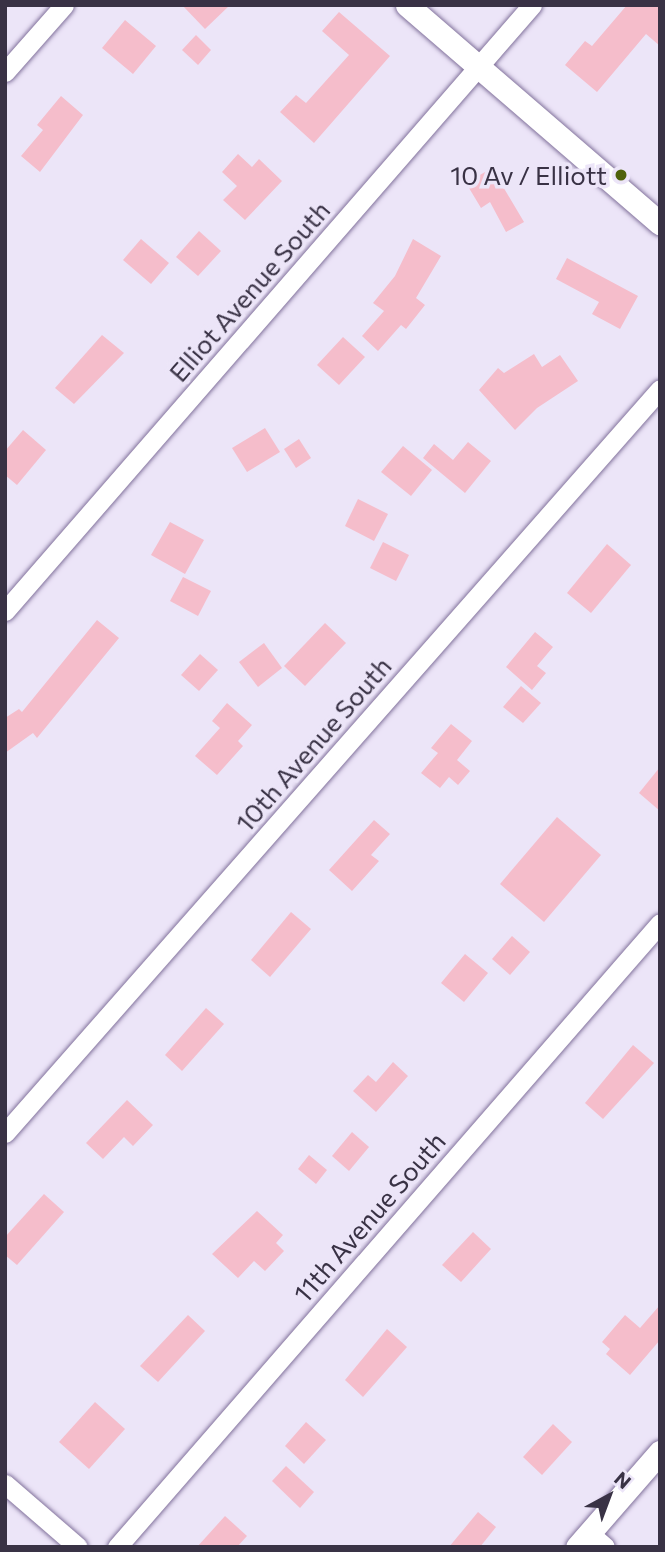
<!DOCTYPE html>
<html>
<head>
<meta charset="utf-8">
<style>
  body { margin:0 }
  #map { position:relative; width:665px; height:1552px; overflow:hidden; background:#ece5f8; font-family:Commissioner,sans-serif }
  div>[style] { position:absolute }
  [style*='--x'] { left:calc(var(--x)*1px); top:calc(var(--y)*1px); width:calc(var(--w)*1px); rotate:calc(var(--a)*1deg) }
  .building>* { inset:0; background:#f5bdcb }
  .roads { filter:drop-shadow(0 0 2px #82729c) drop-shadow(0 0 2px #82729c) }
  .minor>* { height:19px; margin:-9.5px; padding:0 9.5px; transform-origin:9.5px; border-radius:9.5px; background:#fff }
  .tertiary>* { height:23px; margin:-11.5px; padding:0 11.5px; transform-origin:11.5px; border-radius:11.5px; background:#fff }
  .dots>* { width:19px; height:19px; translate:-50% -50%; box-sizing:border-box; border:4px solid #ece5f8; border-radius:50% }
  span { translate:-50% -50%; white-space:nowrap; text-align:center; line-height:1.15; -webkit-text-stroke:7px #ece5f8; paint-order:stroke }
  .poi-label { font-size:26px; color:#393245 }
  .right { translate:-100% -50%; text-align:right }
  .street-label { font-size:26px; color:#393245 }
  .frame { position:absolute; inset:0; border:7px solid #393245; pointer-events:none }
  .north { position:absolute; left:574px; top:1461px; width:70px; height:70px; -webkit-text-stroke:5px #ece5f8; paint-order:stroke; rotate:41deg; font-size:19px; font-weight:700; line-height:28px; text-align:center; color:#393245 }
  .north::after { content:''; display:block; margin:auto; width:24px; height:32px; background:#393245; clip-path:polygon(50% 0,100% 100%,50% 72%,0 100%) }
</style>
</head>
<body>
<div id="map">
  <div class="building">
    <i style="clip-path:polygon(182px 5px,230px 5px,205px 29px)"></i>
    <i style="clip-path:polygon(627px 5px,660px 5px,660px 46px,646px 34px,597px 92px,565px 65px,585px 41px,592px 46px)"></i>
    <i style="clip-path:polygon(339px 12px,390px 56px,314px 143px,280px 112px,296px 95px,306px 103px,349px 55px,322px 31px)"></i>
    <i style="clip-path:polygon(125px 20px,156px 46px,133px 74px,102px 48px)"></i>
    <i style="clip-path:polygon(196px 35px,211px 50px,198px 65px,182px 50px)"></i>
    <i style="clip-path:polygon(61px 96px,83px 115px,40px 172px,21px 156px,43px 130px,37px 125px)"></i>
    <i style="clip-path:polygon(238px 154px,252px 167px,259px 159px,282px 181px,245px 220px,223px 200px,237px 186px,222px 172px)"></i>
    <i style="clip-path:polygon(492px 168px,524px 222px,506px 232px,490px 202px,481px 208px,466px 183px)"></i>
    <i style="clip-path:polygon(199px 231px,221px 251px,198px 276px,176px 257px)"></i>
    <i style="clip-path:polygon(141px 239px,169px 263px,151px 284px,123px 260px)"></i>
    <i style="clip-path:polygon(413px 239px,441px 256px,416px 298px,425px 305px,406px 329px,401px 325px,378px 351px,362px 336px,384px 311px,373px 303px,395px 276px)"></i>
    <i style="clip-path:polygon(567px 258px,638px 296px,620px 329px,592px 314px,599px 302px,556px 279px)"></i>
    <i style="clip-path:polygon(102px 335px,124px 353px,74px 404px,55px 388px)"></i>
    <i style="clip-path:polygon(343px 337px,365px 357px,339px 385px,317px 365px)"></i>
    <i style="clip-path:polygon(534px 354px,542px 367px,560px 355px,578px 381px,537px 408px,515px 430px,479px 390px,498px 368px,504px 373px)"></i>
    <i style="clip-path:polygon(265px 428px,280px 452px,247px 472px,232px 448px)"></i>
    <i style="clip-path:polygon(23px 430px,46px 450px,17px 485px,5px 475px,5px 451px)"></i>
    <i style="clip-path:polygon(299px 439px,311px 458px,296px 468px,284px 449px)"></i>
    <i style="clip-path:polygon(468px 442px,491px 461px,465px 493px,423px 458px,434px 444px,453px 460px)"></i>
    <i style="clip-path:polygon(403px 446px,432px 470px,411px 496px,381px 472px)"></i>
    <i style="clip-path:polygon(358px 499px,388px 514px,374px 541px,345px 526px)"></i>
    <i style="clip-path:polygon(170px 522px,204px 540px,185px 574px,151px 555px)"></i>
    <i style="clip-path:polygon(383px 542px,409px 555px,396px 581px,370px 568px)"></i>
    <i style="clip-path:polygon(607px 544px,631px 565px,591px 613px,567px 593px)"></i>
    <i style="clip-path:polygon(183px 577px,211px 591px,198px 616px,170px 601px)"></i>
    <i style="clip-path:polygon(97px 620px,119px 638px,37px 738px,33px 733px,5px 753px,5px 718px,19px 709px,22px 712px)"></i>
    <i style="clip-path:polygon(325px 623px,346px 643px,305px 686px,284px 666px)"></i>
    <i style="clip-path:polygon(535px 632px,553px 647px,537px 666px,546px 673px,532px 690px,506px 667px)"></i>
    <i style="clip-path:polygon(264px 643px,282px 668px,258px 687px,239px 662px)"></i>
    <i style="clip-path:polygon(200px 654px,218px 670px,199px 691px,181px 675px)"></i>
    <i style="clip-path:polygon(521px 686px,541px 703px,523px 723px,503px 707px)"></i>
    <i style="clip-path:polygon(227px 703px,252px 725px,238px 741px,243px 746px,217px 775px,195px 756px,220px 728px,212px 721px)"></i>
    <i style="clip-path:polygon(451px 724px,472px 741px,457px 760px,470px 771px,458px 785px,449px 777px,440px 788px,421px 773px,438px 753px,431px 748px)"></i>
    <i style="clip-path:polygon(660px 767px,660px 811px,639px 793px)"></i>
    <i style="clip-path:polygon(557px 817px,601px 855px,544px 922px,500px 884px)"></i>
    <i style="clip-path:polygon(374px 820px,390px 834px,371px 855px,379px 861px,352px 891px,329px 870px)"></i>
    <i style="clip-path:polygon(291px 912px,311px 929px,270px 977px,251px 960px)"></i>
    <i style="clip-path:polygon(512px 936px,530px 952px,510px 975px,492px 959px)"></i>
    <i style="clip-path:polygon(465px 954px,488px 973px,464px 1002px,441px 983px)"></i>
    <i style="clip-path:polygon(206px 1008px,224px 1024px,182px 1071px,165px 1055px)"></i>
    <i style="clip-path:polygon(633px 1045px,654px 1063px,603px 1119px,585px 1103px)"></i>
    <i style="clip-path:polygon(393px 1062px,408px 1076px,376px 1112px,353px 1091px,368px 1075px,376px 1082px)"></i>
    <i style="clip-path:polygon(127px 1100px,153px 1125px,133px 1146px,124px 1137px,103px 1159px,86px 1143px)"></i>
    <i style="clip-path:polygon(352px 1132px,369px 1147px,349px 1171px,332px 1156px)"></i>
    <i style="clip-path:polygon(309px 1155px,327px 1170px,316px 1184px,298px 1169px)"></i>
    <i style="clip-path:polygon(44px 1194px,64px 1212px,17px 1265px,5px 1255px,5px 1237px)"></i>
    <i style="clip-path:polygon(257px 1211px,283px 1235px,276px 1243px,284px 1251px,265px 1271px,254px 1261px,238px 1278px,212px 1254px)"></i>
    <i style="clip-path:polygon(473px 1232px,491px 1249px,461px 1282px,442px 1265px)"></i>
    <i style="clip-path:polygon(660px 1305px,660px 1340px,630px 1375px,606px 1354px,610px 1349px,602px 1342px,625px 1315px,640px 1328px)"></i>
    <i style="clip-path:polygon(188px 1315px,205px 1331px,158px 1382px,140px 1366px)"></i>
    <i style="clip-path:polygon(387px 1329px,407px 1347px,363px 1397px,345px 1380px)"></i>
    <i style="clip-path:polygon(95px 1402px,125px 1429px,89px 1469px,59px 1442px)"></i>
    <i style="clip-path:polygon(306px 1422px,326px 1440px,304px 1464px,285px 1446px)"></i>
    <i style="clip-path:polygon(553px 1424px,572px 1442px,542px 1475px,523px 1457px)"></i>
    <i style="clip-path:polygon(286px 1466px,314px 1492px,300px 1508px,272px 1481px)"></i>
    <i style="clip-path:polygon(478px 1512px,496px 1527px,480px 1547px,449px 1547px)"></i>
    <i style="clip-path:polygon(225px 1516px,247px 1536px,237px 1547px,197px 1547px)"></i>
  </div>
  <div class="roads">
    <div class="minor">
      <i style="--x:5;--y:72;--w:89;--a:-48.6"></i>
      <i style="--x:5;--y:611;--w:803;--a:-48.99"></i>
      <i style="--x:5;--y:1133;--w:991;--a:-48.64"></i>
      <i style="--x:5;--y:1484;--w:96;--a:40.8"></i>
      <i style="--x:589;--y:1533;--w:21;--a:41"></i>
      <i style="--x:117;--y:1547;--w:827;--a:-48.97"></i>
    </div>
    <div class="tertiary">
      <i style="--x:407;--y:5;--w:334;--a:40.8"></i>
      <i style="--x:577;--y:1547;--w:126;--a:-48.9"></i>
    </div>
  </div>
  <div class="dots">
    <i style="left:621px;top:175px;background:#4f620b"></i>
  </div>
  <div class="poi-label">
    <span class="right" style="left:607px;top:175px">10 Av / Elliott</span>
  </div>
  <div class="street-label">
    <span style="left:249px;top:291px;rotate:-49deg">Elliot Avenue South</span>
    <span style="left:313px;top:744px;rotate:-49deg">10th Avenue South</span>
    <span style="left:369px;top:1217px;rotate:-49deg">11th Avenue South</span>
  </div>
  <div class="frame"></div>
  <div class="north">N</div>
</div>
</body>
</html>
